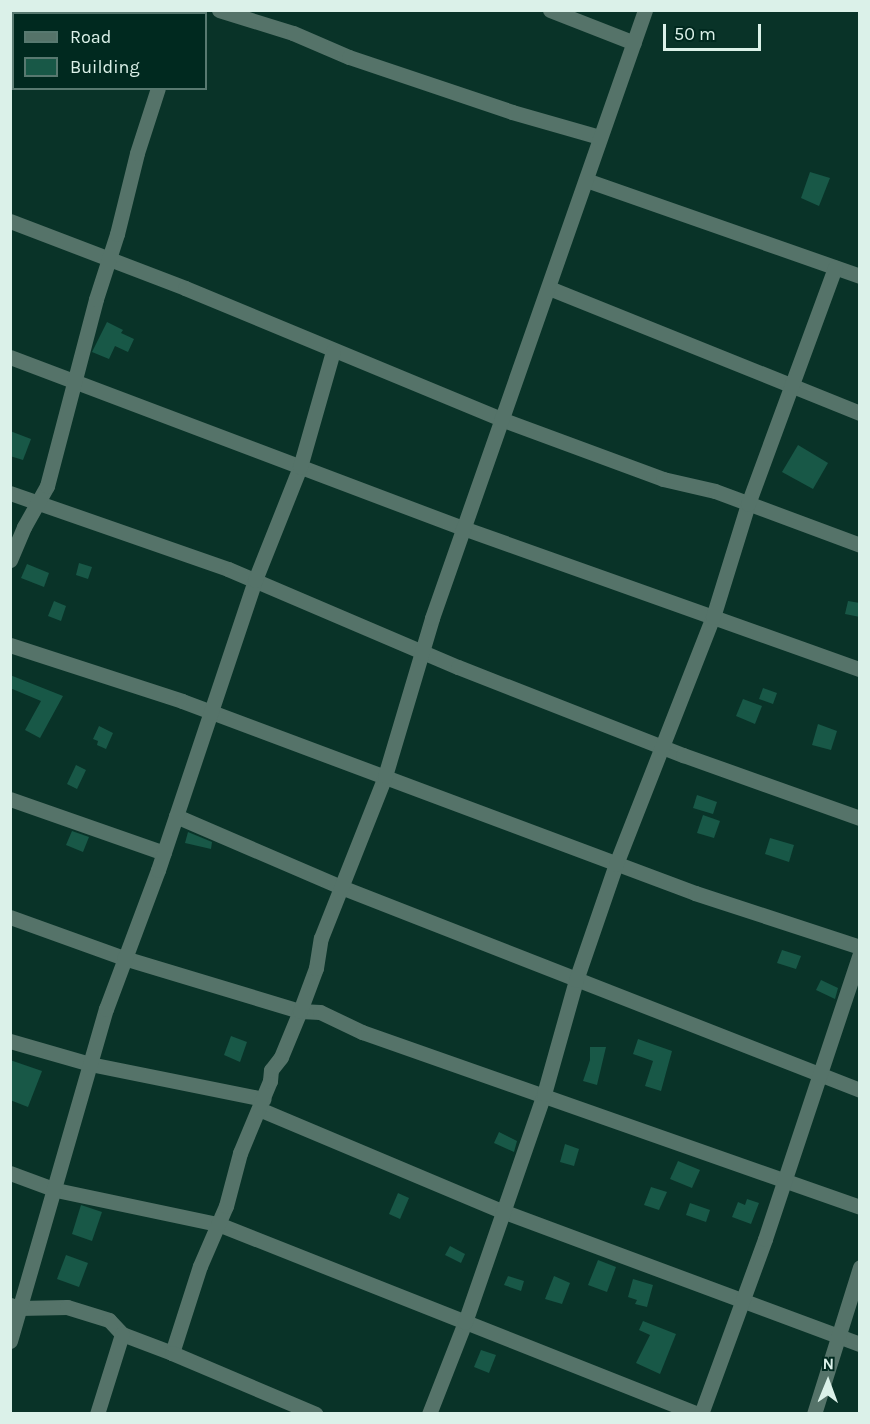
<!DOCTYPE html>
<html>
<head>
<meta charset="utf-8">
<style>
  body { margin:0 }
  #map { position:relative; width:870px; height:1424px; overflow:hidden; background:#093328; font-family:Karla,sans-serif }
  div>[style] { position:absolute }
  [style*='--x'] { left:calc(var(--x)*1px); top:calc(var(--y)*1px); width:calc(var(--w)*1px); rotate:calc(var(--a)*1deg) }
  .building>* { inset:0; background:#185847 }
  .minor>* { height:15px; margin:-7.5px; padding:0 7.5px; transform-origin:7.5px; border-radius:7.5px; background:#557369 }
  span { translate:-50% -50%; white-space:nowrap; text-align:center; line-height:1.15; -webkit-text-stroke:6px #00291f; paint-order:stroke }
  .frame { position:absolute; inset:0; border:12px solid #dbf1e9; pointer-events:none }
  .legend { position:absolute; left:12px; top:12px; width:195px; height:78px; box-sizing:border-box; background:#00291f; border:2px solid #587970; margin:0; padding:8px 10px; list-style:none; font-size:18px; color:#dbf1e9 }
  .legend li { display:flex; align-items:center; gap:12px; height:30px }
  .legend b { width:30px; border:2px solid #587970 }
  .north { position:absolute; left:798px; top:1352px; width:60px; height:60px; -webkit-text-stroke:4px #00291f; paint-order:stroke; rotate:1deg; font-size:16px; font-weight:700; line-height:24px; text-align:center; color:#dbf1e9 }
  .north::after { content:''; display:block; margin:auto; width:21px; height:27px; background:#dbf1e9; clip-path:polygon(50% 0,100% 100%,50% 72%,0 100%) }
  .scale { position:absolute; left:663px; top:24px; width:98px; height:27px; box-sizing:border-box; border:3px solid #dbf1e9; border-top:0; padding-left:8px; font-size:18px; line-height:21px; white-space:nowrap; color:#dbf1e9; -webkit-text-stroke:4px #00291f; paint-order:stroke }
</style>
</head>
<body>
<div id="map">
  <div class="building">
    <i style="clip-path:polygon(810px 172px,830px 178px,819px 206px,801px 198px)"></i>
    <i style="clip-path:polygon(107px 322px,123px 330px,121px 333px,134px 339px,128px 352px,115px 346px,109px 359px,92px 352px)"></i>
    <i style="clip-path:polygon(10px 431px,31px 439px,23px 460px,10px 456px)"></i>
    <i style="clip-path:polygon(798px 445px,828px 463px,813px 489px,782px 472px)"></i>
    <i style="clip-path:polygon(79px 563px,92px 567px,88px 579px,76px 575px)"></i>
    <i style="clip-path:polygon(27px 564px,49px 573px,44px 587px,21px 578px)"></i>
    <i style="clip-path:polygon(54px 601px,66px 606px,61px 621px,48px 616px)"></i>
    <i style="clip-path:polygon(848px 601px,860px 603px,860px 617px,845px 614px)"></i>
    <i style="clip-path:polygon(10px 675px,63px 696px,40px 738px,25px 730px,41px 701px,10px 688px)"></i>
    <i style="clip-path:polygon(763px 688px,777px 693px,773px 704px,759px 699px)"></i>
    <i style="clip-path:polygon(743px 699px,762px 706px,755px 724px,736px 716px)"></i>
    <i style="clip-path:polygon(818px 724px,837px 731px,831px 750px,812px 745px)"></i>
    <i style="clip-path:polygon(99px 726px,113px 733px,106px 749px,97px 745px,98px 741px,93px 739px)"></i>
    <i style="clip-path:polygon(76px 765px,86px 770px,77px 789px,67px 784px)"></i>
    <i style="clip-path:polygon(697px 795px,717px 802px,713px 814px,693px 808px)"></i>
    <i style="clip-path:polygon(703px 815px,720px 821px,714px 838px,697px 833px)"></i>
    <i style="clip-path:polygon(72px 831px,89px 837px,83px 852px,66px 845px)"></i>
    <i style="clip-path:polygon(188px 832px,212px 842px,211px 849px,185px 843px)"></i>
    <i style="clip-path:polygon(770px 838px,794px 845px,789px 862px,765px 854px)"></i>
    <i style="clip-path:polygon(782px 950px,801px 956px,796px 969px,777px 963px)"></i>
    <i style="clip-path:polygon(821px 980px,838px 988px,835px 999px,816px 990px)"></i>
    <i style="clip-path:polygon(231px 1036px,247px 1042px,240px 1062px,224px 1055px)"></i>
    <i style="clip-path:polygon(638px 1039px,672px 1051px,661px 1091px,645px 1086px,653px 1061px,633px 1054px)"></i>
    <i style="clip-path:polygon(590px 1047px,606px 1047px,597px 1085px,583px 1081px,590px 1060px)"></i>
    <i style="clip-path:polygon(10px 1060px,42px 1071px,28px 1107px,10px 1100px)"></i>
    <i style="clip-path:polygon(499px 1132px,517px 1141px,514px 1152px,494px 1143px)"></i>
    <i style="clip-path:polygon(565px 1144px,579px 1149px,574px 1166px,560px 1162px)"></i>
    <i style="clip-path:polygon(678px 1161px,700px 1170px,692px 1188px,670px 1179px)"></i>
    <i style="clip-path:polygon(651px 1187px,667px 1192px,659px 1210px,644px 1205px)"></i>
    <i style="clip-path:polygon(398px 1193px,409px 1198px,400px 1219px,389px 1214px)"></i>
    <i style="clip-path:polygon(747px 1199px,759px 1203px,751px 1224px,732px 1217px,738px 1202px,745px 1205px)"></i>
    <i style="clip-path:polygon(690px 1203px,710px 1210px,706px 1222px,686px 1215px)"></i>
    <i style="clip-path:polygon(81px 1205px,102px 1212px,92px 1241px,72px 1234px)"></i>
    <i style="clip-path:polygon(450px 1246px,465px 1254px,461px 1263px,445px 1255px)"></i>
    <i style="clip-path:polygon(66px 1255px,88px 1263px,79px 1287px,57px 1279px)"></i>
    <i style="clip-path:polygon(598px 1260px,616px 1267px,607px 1292px,588px 1285px)"></i>
    <i style="clip-path:polygon(508px 1276px,524px 1281px,521px 1291px,504px 1285px)"></i>
    <i style="clip-path:polygon(554px 1276px,570px 1283px,562px 1304px,545px 1299px)"></i>
    <i style="clip-path:polygon(633px 1279px,653px 1285px,647px 1307px,635px 1304px,637px 1300px,628px 1297px)"></i>
    <i style="clip-path:polygon(643px 1321px,676px 1334px,660px 1374px,636px 1363px,650px 1335px,639px 1330px)"></i>
    <i style="clip-path:polygon(481px 1350px,496px 1355px,489px 1373px,474px 1367px)"></i>
  </div>
  <div class="minor">
    <i style="--x:219;--y:10;--w:77;--a:17.3"></i>
    <i style="--x:293;--y:33;--w:61;--a:23.2"></i>
    <i style="--x:349;--y:57;--w:172;--a:18.6"></i>
    <i style="--x:512;--y:112;--w:91;--a:15.9"></i>
    <i style="--x:550;--y:10;--w:90;--a:21.4"></i>
    <i style="--x:179;--y:14;--w:4;--a:-63"></i>
    <i style="--x:586;--y:180;--w:290;--a:19.3"></i>
    <i style="--x:10;--y:221;--w:187;--a:20.9"></i>
    <i style="--x:185;--y:288;--w:342;--a:22.5"></i>
    <i style="--x:501;--y:419;--w:173;--a:20.3"></i>
    <i style="--x:663;--y:479;--w:53;--a:13"></i>
    <i style="--x:715;--y:491;--w:155;--a:20.4"></i>
    <i style="--x:549;--y:288;--w:335;--a:21.9"></i>
    <i style="--x:10;--y:357;--w:484;--a:20.7"></i>
    <i style="--x:463;--y:528;--w:421;--a:19.6"></i>
    <i style="--x:10;--y:493;--w:231;--a:19.2"></i>
    <i style="--x:228;--y:569;--w:250;--a:23.1"></i>
    <i style="--x:458;--y:667;--w:242;--a:21.4"></i>
    <i style="--x:683;--y:755;--w:188;--a:19.6"></i>
    <i style="--x:10;--y:560;--w:36;--a:-67"></i>
    <i style="--x:24;--y:527;--w:47;--a:-60.7"></i>
    <i style="--x:47;--y:486;--w:193;--a:-75.3"></i>
    <i style="--x:96;--y:299;--w:68;--a:-72.1"></i>
    <i style="--x:117;--y:234;--w:83;--a:-76.1"></i>
    <i style="--x:137;--y:153;--w:68;--a:-72.1"></i>
    <i style="--x:10;--y:645;--w:181;--a:18"></i>
    <i style="--x:182;--y:701;--w:548;--a:20.52"></i>
    <i style="--x:695;--y:893;--w:174;--a:18.1"></i>
    <i style="--x:10;--y:799;--w:163;--a:19.3"></i>
    <i style="--x:176;--y:816;--w:180;--a:23.3"></i>
    <i style="--x:341;--y:887;--w:557;--a:21.36"></i>
    <i style="--x:10;--y:917;--w:121;--a:19.8"></i>
    <i style="--x:124;--y:958;--w:184;--a:16.8"></i>
    <i style="--x:300;--y:1011;--w:20;--a:3"></i>
    <i style="--x:320;--y:1012;--w:47;--a:25.5"></i>
    <i style="--x:362;--y:1032;--w:528;--a:19.36"></i>
    <i style="--x:10;--y:1041;--w:83;--a:16"></i>
    <i style="--x:90;--y:1064;--w:177;--a:11.4"></i>
    <i style="--x:259;--y:1109;--w:264;--a:22.8"></i>
    <i style="--x:502;--y:1211;--w:382;--a:20.4"></i>
    <i style="--x:10;--y:1173;--w:49;--a:20.3"></i>
    <i style="--x:56;--y:1190;--w:166;--a:11.9"></i>
    <i style="--x:218;--y:1224;--w:516;--a:21.6"></i>
    <i style="--x:10;--y:1305;--w:9;--a:18"></i>
    <i style="--x:19;--y:1308;--w:48;--a:-1.2"></i>
    <i style="--x:67;--y:1307;--w:44;--a:17.2"></i>
    <i style="--x:109;--y:1320;--w:19;--a:47"></i>
    <i style="--x:122;--y:1334;--w:53;--a:20.8"></i>
    <i style="--x:172;--y:1353;--w:91;--a:-72.2"></i>
    <i style="--x:200;--y:1266;--w:65;--a:-66.6"></i>
    <i style="--x:226;--y:1206;--w:55;--a:-75.2"></i>
    <i style="--x:240;--y:1153;--w:78;--a:-67.4"></i>
    <i style="--x:270;--y:1081;--w:11;--a:-85"></i>
    <i style="--x:271;--y:1070;--w:16;--a:-52"></i>
    <i style="--x:281;--y:1057;--w:50;--a:-67.6"></i>
    <i style="--x:300;--y:1011;--w:46;--a:-69.6"></i>
    <i style="--x:316;--y:968;--w:30;--a:-81"></i>
    <i style="--x:321;--y:938;--w:174;--a:-68.4"></i>
    <i style="--x:385;--y:776;--w:165;--a:-73.4"></i>
    <i style="--x:432;--y:618;--w:644;--a:-70.69"></i>
    <i style="--x:10;--y:1341;--w:346;--a:-73.9"></i>
    <i style="--x:106;--y:1009;--w:148;--a:-69.5"></i>
    <i style="--x:158;--y:870;--w:306;--a:-71.5"></i>
    <i style="--x:255;--y:580;--w:122;--a:-68.3"></i>
    <i style="--x:300;--y:467;--w:121;--a:-74.1"></i>
    <i style="--x:172;--y:1353;--w:156;--a:23"></i>
    <i style="--x:97;--y:1414;--w:84;--a:-72.6"></i>
    <i style="--x:429;--y:1414;--w:99;--a:-68.6"></i>
    <i style="--x:465;--y:1322;--w:241;--a:-70.9"></i>
    <i style="--x:544;--y:1094;--w:118;--a:-74.3"></i>
    <i style="--x:576;--y:980;--w:123;--a:-71"></i>
    <i style="--x:616;--y:864;--w:265;--a:-68.6"></i>
    <i style="--x:713;--y:617;--w:118;--a:-72.8"></i>
    <i style="--x:748;--y:504;--w:252;--a:-69.8"></i>
    <i style="--x:701;--y:1414;--w:186;--a:-69.9"></i>
    <i style="--x:765;--y:1239;--w:300;--a:-71.6"></i>
    <i style="--x:814;--y:1414;--w:154;--a:-72.6"></i>
  </div>
  <div class="frame"></div>
  <ul class="legend">
  <li><b style="height:8px;background:#557369"></b>Road</li>
  <li><b style="height:16px;background:#185847"></b>Building</li>
  </ul>
  <div class="north">N</div>
  <div class="scale">50 m</div>
</div>
</body>
</html>
